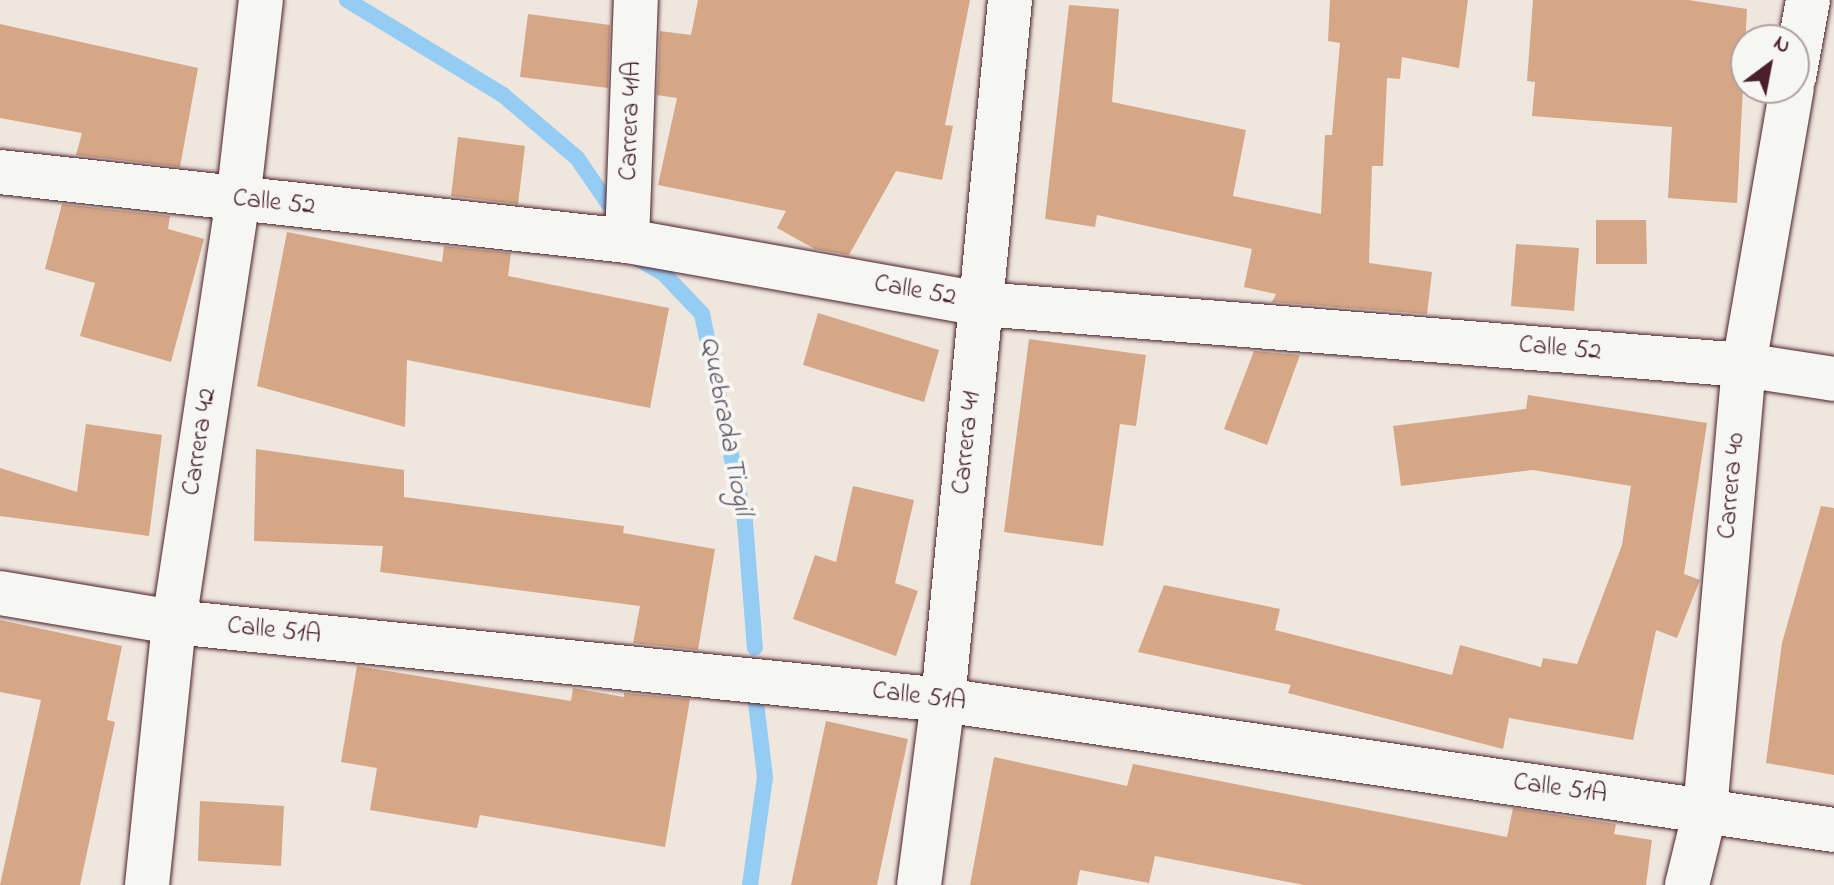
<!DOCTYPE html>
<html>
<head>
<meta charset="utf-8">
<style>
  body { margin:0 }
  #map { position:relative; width:1834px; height:885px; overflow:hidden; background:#efe6dd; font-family:"Indie Flower",sans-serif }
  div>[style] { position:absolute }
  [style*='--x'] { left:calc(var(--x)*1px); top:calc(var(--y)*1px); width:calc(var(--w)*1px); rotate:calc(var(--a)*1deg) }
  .stream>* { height:16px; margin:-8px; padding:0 8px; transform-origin:8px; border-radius:8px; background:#94ccf3 }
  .building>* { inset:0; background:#d5a787 }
  .roads { filter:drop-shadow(0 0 2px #4a1f2b) drop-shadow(0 0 2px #4a1f2b) }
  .street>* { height:44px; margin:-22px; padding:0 22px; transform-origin:22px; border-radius:22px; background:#f6f6f2 }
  span { translate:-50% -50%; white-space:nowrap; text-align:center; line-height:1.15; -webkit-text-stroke:8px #f6f6f2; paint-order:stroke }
  .street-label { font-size:26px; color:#4a1f2b }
  .water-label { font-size:28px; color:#605367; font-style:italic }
  .north { position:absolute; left:1730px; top:24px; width:80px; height:80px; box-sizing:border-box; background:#f6f6f2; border:2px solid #b1a0a2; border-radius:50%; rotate:32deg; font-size:22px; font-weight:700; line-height:32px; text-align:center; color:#4a1f2b }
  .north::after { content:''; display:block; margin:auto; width:28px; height:36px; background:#4a1f2b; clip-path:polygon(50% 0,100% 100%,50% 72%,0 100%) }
</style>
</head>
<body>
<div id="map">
  <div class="stream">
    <i style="--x:347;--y:0;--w:183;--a:31.3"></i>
    <i style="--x:503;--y:95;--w:97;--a:40.4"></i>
    <i style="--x:577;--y:158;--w:58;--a:55.5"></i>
    <i style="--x:637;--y:258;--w:30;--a:30"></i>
    <i style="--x:663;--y:273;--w:57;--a:46.4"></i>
    <i style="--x:702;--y:314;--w:212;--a:78.3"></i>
    <i style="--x:745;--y:522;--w:126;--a:85.5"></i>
    <i style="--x:750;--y:885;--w:109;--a:-82.1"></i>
    <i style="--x:765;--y:777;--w:84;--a:-96.9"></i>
  </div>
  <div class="building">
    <i style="clip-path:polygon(698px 0,970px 0,945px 125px,953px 126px,942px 180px,896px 171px,849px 255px,815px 249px,777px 228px,786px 211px,658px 185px,677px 98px,657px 95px,660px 31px,691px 35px)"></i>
    <i style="clip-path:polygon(1330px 0,1468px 0,1459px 68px,1402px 57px,1400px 79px,1387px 78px,1383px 166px,1372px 166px,1369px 263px,1432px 272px,1427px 314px,1272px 302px,1276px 294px,1244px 287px,1252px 249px,1097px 215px,1095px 227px,1045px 219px,1069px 5px,1119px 9px,1112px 102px,1246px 130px,1233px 196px,1321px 214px,1325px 135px,1332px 135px,1340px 43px,1328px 41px)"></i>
    <i style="clip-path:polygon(1533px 0,1688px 0,1747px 9px,1737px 203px,1668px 198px,1672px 127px,1532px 116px,1535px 82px,1527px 81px)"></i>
    <i style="clip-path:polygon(528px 14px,610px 25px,608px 88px,520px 77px)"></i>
    <i style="clip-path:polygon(0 24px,198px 68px,180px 167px,76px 155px,82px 133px,0 118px)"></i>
    <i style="clip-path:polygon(458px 137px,525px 146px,518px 204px,451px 196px)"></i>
    <i style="clip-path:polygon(62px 204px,170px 216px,168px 229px,204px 239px,171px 362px,80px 336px,95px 283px,45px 269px)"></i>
    <i style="clip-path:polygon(1596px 220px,1646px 220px,1647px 264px,1596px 264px)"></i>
    <i style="clip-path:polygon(287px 232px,442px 262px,444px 246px,511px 253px,508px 276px,669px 308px,650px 408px,407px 360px,405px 427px,257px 386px)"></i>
    <i style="clip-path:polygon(1516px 244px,1579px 248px,1574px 311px,1511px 306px)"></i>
    <i style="clip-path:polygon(818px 313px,939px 350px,924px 402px,803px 365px)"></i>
    <i style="clip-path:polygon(1029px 339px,1146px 355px,1136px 426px,1120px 424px,1103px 546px,1004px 532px)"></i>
    <i style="clip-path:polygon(1254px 351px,1300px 355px,1267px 445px,1224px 429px)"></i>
    <i style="clip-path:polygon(1528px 395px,1707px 423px,1684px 574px,1700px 580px,1677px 638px,1656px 630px,1633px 740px,1509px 718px,1503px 749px,1288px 693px,1291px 685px,1138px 652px,1164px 585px,1280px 609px,1275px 630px,1452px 675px,1460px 645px,1541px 667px,1543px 658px,1577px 664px,1622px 545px,1631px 486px,1533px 470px,1401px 486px,1393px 426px,1526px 409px)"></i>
    <i style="clip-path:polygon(86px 424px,162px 435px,149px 536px,0 516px,0 468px,77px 492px)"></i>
    <i style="clip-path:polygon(256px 449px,404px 470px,404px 497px,624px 526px,623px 533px,715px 549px,698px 650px,633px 643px,640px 606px,380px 572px,383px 546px,254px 541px)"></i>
    <i style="clip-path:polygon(853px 486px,914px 500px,895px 583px,918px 591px,896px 656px,793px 619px,815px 555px,836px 562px)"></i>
    <i style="clip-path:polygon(1821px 506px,1834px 508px,1834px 775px,1766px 763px,1782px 643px)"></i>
    <i style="clip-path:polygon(0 620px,122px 646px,107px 720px,115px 722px,80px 885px,0 885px,41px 700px,0 692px)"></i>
    <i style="clip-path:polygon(357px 666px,571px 701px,573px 688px,624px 697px,624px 693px,690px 699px,665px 847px,480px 815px,477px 828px,370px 810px,377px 768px,341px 762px)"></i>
    <i style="clip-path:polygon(826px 721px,908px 739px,877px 885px,791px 885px)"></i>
    <i style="clip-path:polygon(994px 757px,1127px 786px,1133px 764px,1507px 837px,1513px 808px,1616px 824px,1614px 834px,1652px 840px,1646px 885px,1304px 885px,1155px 856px,1149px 883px,1080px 870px,1077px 885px,970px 885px)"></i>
    <i style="clip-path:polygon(200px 801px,284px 806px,281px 866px,198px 861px)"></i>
  </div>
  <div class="roads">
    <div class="street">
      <i style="--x:1794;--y:77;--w:78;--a:-79.7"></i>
      <i style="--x:0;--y:172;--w:631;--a:6.28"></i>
      <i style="--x:627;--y:241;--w:361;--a:10.1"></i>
      <i style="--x:982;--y:304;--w:764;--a:4.58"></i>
      <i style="--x:1744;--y:365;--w:91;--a:8.8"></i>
      <i style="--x:627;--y:241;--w:241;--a:-87.9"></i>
      <i style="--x:0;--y:593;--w:176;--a:9.5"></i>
      <i style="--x:174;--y:622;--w:773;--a:5.79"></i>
      <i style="--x:943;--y:700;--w:900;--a:8.3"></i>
      <i style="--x:147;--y:885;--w:264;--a:-84.1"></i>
      <i style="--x:174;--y:622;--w:426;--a:-81.4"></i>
      <i style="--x:238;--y:201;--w:202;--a:-83.5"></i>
      <i style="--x:919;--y:885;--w:187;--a:-82.6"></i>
      <i style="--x:943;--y:700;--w:703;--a:-84.53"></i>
      <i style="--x:1687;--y:885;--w:76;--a:-76.3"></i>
      <i style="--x:1705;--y:811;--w:448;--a:-85"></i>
      <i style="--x:1744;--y:365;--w:281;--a:-80.2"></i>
    </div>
  </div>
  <div class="street-label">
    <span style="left:632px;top:121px;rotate:-88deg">Carrera 41A</span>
    <span style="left:274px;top:204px;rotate:6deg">Calle 52</span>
    <span style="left:915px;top:292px;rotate:10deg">Calle 52</span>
    <span style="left:1560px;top:350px;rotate:5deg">Calle 52</span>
    <span style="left:201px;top:442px;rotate:-81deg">Carrera 42</span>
    <span style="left:968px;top:443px;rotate:-84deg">Carrera 41</span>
    <span style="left:1733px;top:486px;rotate:-85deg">Carrera 40</span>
    <span style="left:274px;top:632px;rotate:6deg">Calle 51A</span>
    <span style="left:919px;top:698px;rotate:7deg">Calle 51A</span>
    <span style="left:1560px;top:790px;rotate:8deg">Calle 51A</span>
  </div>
  <div class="water-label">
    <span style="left:725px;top:426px;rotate:79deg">Quebrada Tiogil</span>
  </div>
  <div class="north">N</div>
</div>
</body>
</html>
